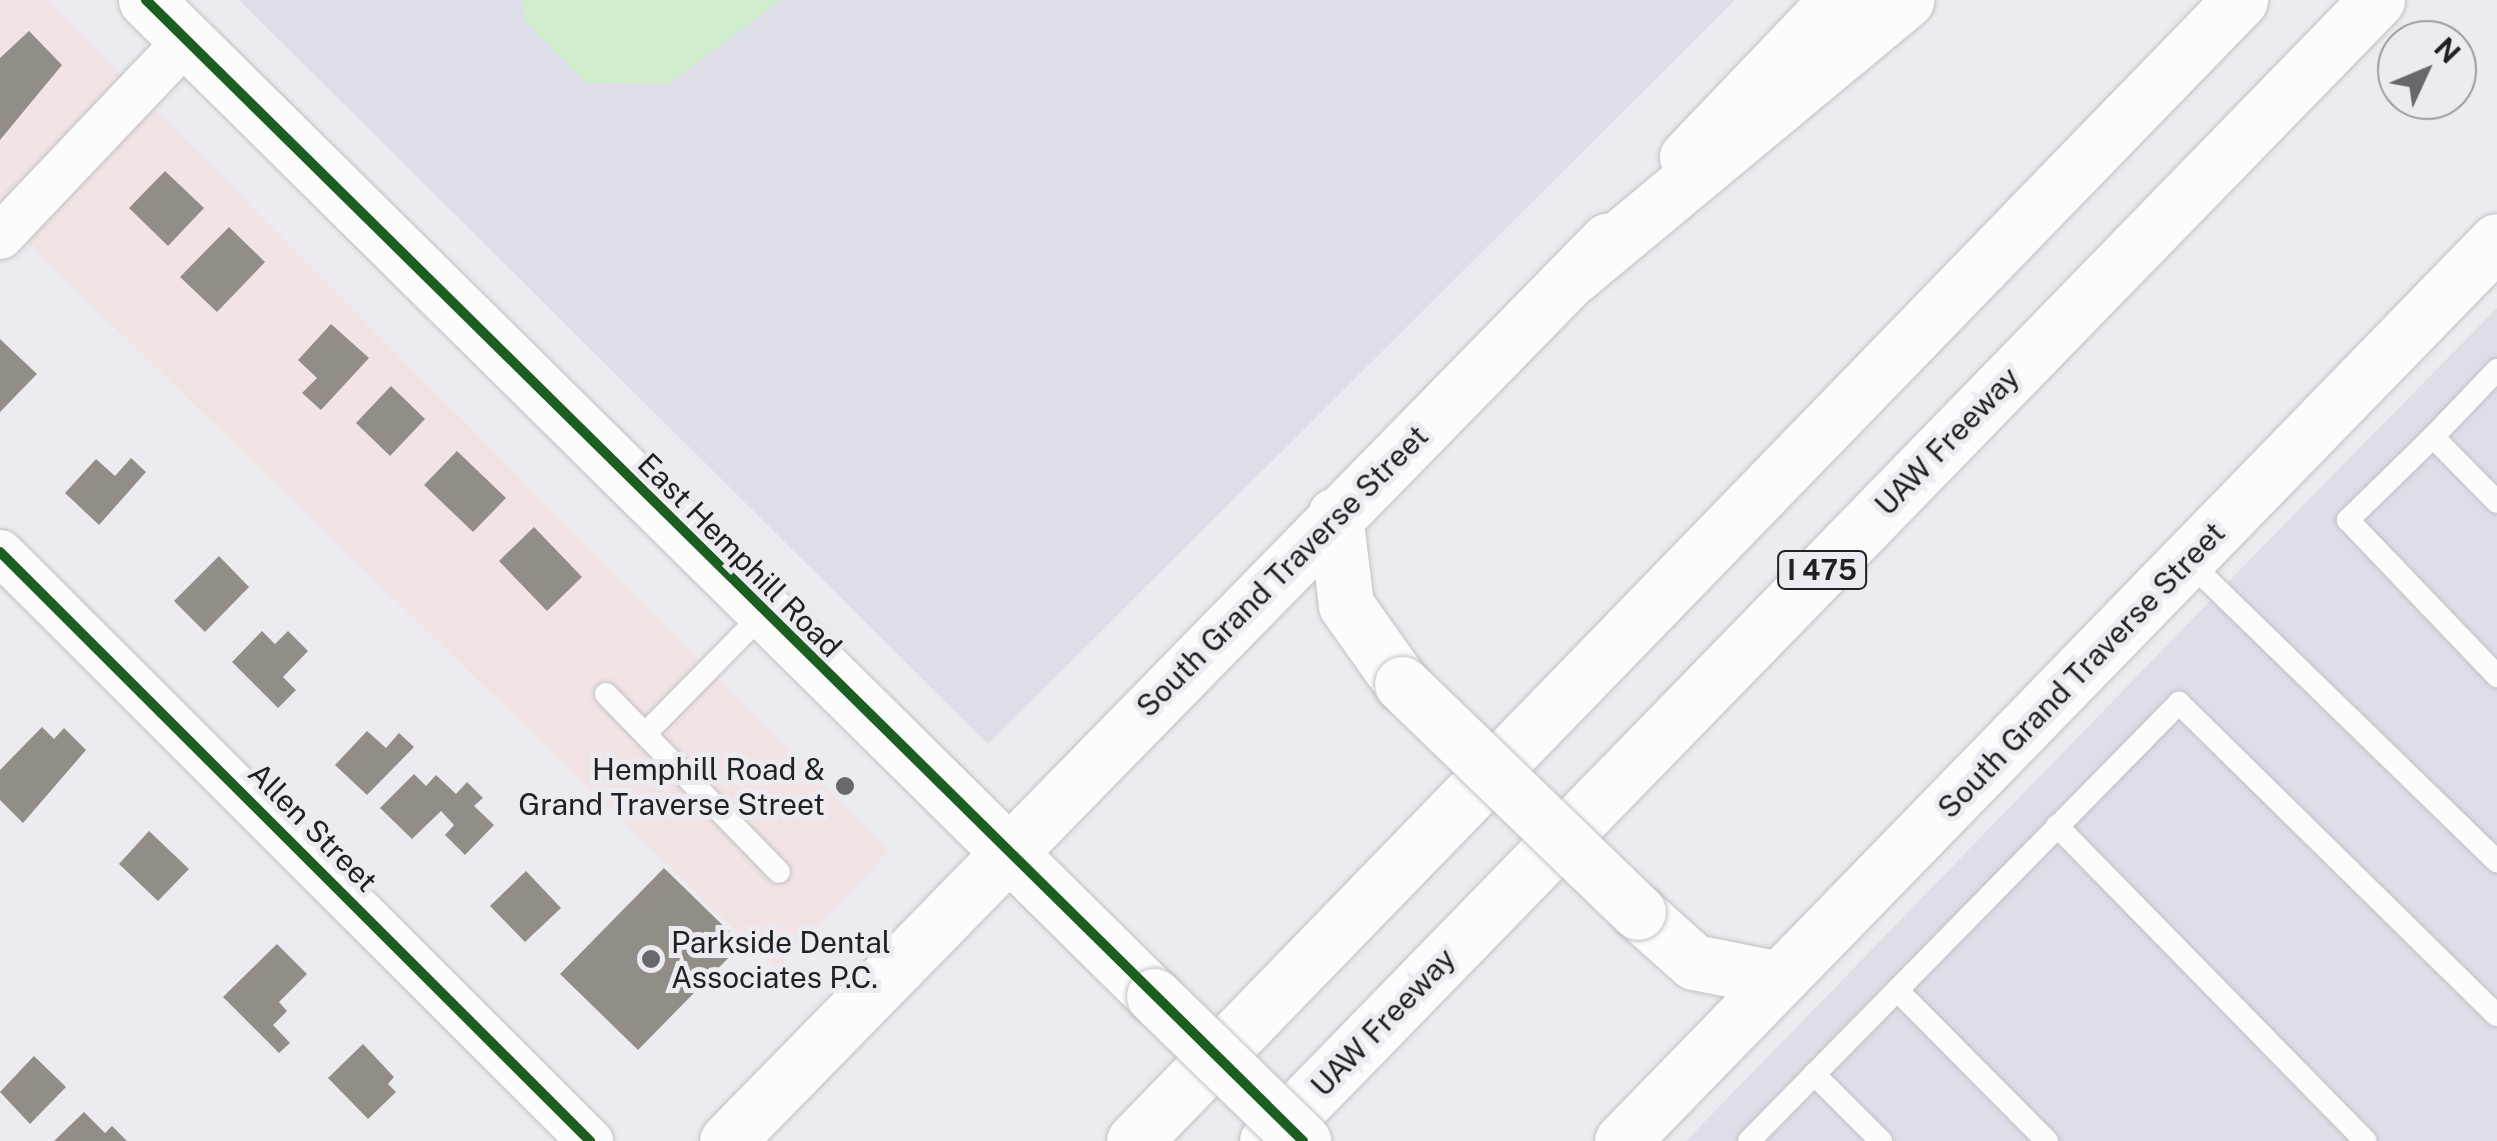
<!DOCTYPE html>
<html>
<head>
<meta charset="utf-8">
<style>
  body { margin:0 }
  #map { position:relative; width:2497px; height:1141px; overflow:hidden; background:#ececf0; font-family:"Public Sans",sans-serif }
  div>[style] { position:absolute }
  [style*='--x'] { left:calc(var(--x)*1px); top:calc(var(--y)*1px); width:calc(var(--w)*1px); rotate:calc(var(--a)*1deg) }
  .commercial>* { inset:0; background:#f2e3e5 }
  .built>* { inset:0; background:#dddee7 }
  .green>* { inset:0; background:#d2edcd }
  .building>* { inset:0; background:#928d86 }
  .roads { filter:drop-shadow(0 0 2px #c1c1c3) drop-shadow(0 0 2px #c1c1c3) }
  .service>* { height:22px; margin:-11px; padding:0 11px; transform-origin:11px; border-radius:11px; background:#fcfcfd }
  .minor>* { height:45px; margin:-22.5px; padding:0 22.5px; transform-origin:22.5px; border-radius:22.5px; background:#fcfcfd }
  .tertiary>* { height:55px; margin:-27.5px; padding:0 27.5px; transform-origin:27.5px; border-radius:27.5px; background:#fcfcfd }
  .secondary>* { height:55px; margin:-27.5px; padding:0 27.5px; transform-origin:27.5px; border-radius:27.5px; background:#fcfcfd }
  .motorway>* { height:55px; margin:-27.5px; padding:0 27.5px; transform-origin:27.5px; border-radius:27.5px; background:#fcfcfd }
  .bridges { filter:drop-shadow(0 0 2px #c1c1c3) drop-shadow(0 0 2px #c1c1c3) }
  .tertiary-bridge>* { height:55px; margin:-27.5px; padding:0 27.5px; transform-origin:27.5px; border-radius:27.5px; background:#fcfcfd }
  .secondary-bridge>* { height:55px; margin:-27.5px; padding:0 27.5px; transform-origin:27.5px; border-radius:27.5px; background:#fcfcfd }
  .cycleway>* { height:10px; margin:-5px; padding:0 5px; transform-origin:5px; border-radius:5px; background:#1b5e20 }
  .dots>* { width:28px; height:28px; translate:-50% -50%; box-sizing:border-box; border:5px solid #ebebf1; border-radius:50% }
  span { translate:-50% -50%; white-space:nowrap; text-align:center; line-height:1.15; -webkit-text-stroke:10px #ebebf1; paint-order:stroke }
  .shield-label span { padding:2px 8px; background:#ebebf1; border:2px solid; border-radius:8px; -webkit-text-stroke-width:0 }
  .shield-label { font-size:28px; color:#202123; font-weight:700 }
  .street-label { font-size:30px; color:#202123 }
  .poi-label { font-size:30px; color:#202123 }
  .right { translate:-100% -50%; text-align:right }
  .left { translate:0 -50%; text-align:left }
  .north { position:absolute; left:2377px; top:20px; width:100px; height:100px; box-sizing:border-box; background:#ebebf1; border:2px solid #9a9a9f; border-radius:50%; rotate:46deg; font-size:28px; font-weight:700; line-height:40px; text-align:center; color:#202123 }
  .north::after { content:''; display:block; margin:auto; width:35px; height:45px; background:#67686b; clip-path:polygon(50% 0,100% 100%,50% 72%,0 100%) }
</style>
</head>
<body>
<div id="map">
  <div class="commercial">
    <i style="clip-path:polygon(0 0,47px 0,889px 851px,776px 970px,0 216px)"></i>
  </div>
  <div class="built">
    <i style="clip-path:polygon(239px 0,1735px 0,988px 744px)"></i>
    <i style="clip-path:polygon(2497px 308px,2497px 1141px,1686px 1141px,2307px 501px)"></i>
  </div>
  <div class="green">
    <i style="clip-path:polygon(521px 0,781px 0,668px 84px,585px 82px,526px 22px)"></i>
  </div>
  <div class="building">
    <i style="clip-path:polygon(29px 31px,62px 65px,0 140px,0 58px)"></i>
    <i style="clip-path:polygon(165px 171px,204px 208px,168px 246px,129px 208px)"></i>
    <i style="clip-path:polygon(229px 227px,265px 262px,217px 312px,180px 277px)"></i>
    <i style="clip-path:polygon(331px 324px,369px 358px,321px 410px,302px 393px,317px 378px,298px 360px)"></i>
    <i style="clip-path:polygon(0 339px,37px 374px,0 412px)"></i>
    <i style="clip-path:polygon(391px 386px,425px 419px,390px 456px,356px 423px)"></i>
    <i style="clip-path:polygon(457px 451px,506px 498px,473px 532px,424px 485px)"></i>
    <i style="clip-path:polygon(131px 458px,146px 472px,99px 525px,65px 493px,96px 459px,115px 476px)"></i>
    <i style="clip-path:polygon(534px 527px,582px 577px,547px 611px,499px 561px)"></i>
    <i style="clip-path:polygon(219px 556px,249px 587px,205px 632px,174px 601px)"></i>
    <i style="clip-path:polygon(262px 631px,275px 644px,288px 631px,308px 651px,283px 677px,296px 690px,278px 708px,232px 662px)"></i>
    <i style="clip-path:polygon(42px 727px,54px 739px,64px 728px,86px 750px,23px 823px,0 800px,0 770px)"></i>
    <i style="clip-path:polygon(367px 731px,386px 748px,399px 733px,414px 747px,367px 795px,335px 765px)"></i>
    <i style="clip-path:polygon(414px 774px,426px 786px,436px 775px,456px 794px,467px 782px,483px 798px,474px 806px,494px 825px,465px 855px,445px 835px,454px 825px,441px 811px,412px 839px,380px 808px)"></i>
    <i style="clip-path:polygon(149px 831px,189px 869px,158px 901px,119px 864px)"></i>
    <i style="clip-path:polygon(664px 868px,742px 944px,638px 1050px,560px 974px)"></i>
    <i style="clip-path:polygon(526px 871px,561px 908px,525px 942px,490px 906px)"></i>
    <i style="clip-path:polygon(277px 944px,307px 974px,279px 1002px,287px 1011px,273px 1025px,290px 1043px,279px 1053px,223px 997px)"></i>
    <i style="clip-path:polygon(363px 1044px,394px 1077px,388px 1084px,396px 1092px,368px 1119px,328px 1078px)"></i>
    <i style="clip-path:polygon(34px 1056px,66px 1087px,30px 1124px,0 1092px)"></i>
    <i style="clip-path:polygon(84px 1112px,105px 1133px,112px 1126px,127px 1141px,54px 1141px)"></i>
  </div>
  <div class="roads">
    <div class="service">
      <i style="--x:2497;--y:370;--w:93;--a:133.7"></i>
      <i style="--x:2433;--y:437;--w:91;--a:45.4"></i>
      <i style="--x:2433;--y:437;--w:119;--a:135.7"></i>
      <i style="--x:2348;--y:520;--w:216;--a:46.3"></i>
      <i style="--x:2188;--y:561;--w:431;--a:44.2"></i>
      <i style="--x:606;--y:694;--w:248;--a:45.8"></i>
      <i style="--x:645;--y:734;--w:168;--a:-45.5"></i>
      <i style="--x:2057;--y:826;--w:441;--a:45.6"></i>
      <i style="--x:1897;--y:990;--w:213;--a:45.2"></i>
      <i style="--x:1814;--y:1074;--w:95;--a:45"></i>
      <i style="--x:1749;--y:1141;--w:614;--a:-45.53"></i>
      <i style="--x:2179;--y:703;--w:445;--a:44.5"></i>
    </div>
    <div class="minor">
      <i style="--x:0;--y:236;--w:270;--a:-46.5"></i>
      <i style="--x:0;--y:552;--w:834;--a:44.95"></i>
    </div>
    <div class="tertiary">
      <i style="--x:146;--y:0;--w:1417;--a:44.66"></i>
    </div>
    <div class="secondary">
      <i style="--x:1687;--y:157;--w:217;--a:-46.3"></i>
      <i style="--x:1335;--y:515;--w:91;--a:83"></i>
      <i style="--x:1346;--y:605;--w:97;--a:54.7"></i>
      <i style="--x:1638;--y:912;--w:75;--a:41.8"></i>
      <i style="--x:1694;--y:962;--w:87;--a:11.3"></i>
      <i style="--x:727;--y:1141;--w:1259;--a:-45.64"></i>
      <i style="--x:1622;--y:1141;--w:1255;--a:-45.81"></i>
    </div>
    <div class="motorway">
      <i style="--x:1574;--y:276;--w:432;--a:-39.7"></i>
      <i style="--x:1134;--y:1141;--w:1589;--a:-45.89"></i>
      <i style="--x:1267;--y:1141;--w:1592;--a:-45.79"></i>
    </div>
  </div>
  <div class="bridges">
    <div class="tertiary-bridge">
      <i style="--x:1154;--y:996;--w:208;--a:44.2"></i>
    </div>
    <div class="secondary-bridge">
      <i style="--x:1402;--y:684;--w:328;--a:44"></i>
    </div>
  </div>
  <div class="cycleway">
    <i style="--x:146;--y:0;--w:1625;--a:44.6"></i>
    <i style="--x:0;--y:552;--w:834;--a:44.95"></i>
  </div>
  <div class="dots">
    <i style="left:845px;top:786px;background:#67686b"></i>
    <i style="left:651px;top:959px;background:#67686b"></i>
  </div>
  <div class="shield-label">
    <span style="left:1822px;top:570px">I 475</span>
  </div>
  <div class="street-label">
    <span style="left:1947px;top:441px;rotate:-46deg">UAW Freeway</span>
    <span style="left:740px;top:555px;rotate:45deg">East Hemphill Road</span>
    <span style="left:1282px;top:571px;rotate:-45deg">South Grand Traverse Street</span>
    <span style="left:2081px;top:670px;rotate:-46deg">South Grand Traverse Street</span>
    <span style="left:313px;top:827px;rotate:45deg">Allen Street</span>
    <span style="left:1383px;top:1022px;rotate:-46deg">UAW Freeway</span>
  </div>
  <div class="poi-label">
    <span class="right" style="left:825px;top:786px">Hemphill Road &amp;<br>Grand Traverse Street</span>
    <span class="left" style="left:671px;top:959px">Parkside Dental<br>Associates P.C.</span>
  </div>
  <div class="north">N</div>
</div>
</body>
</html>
